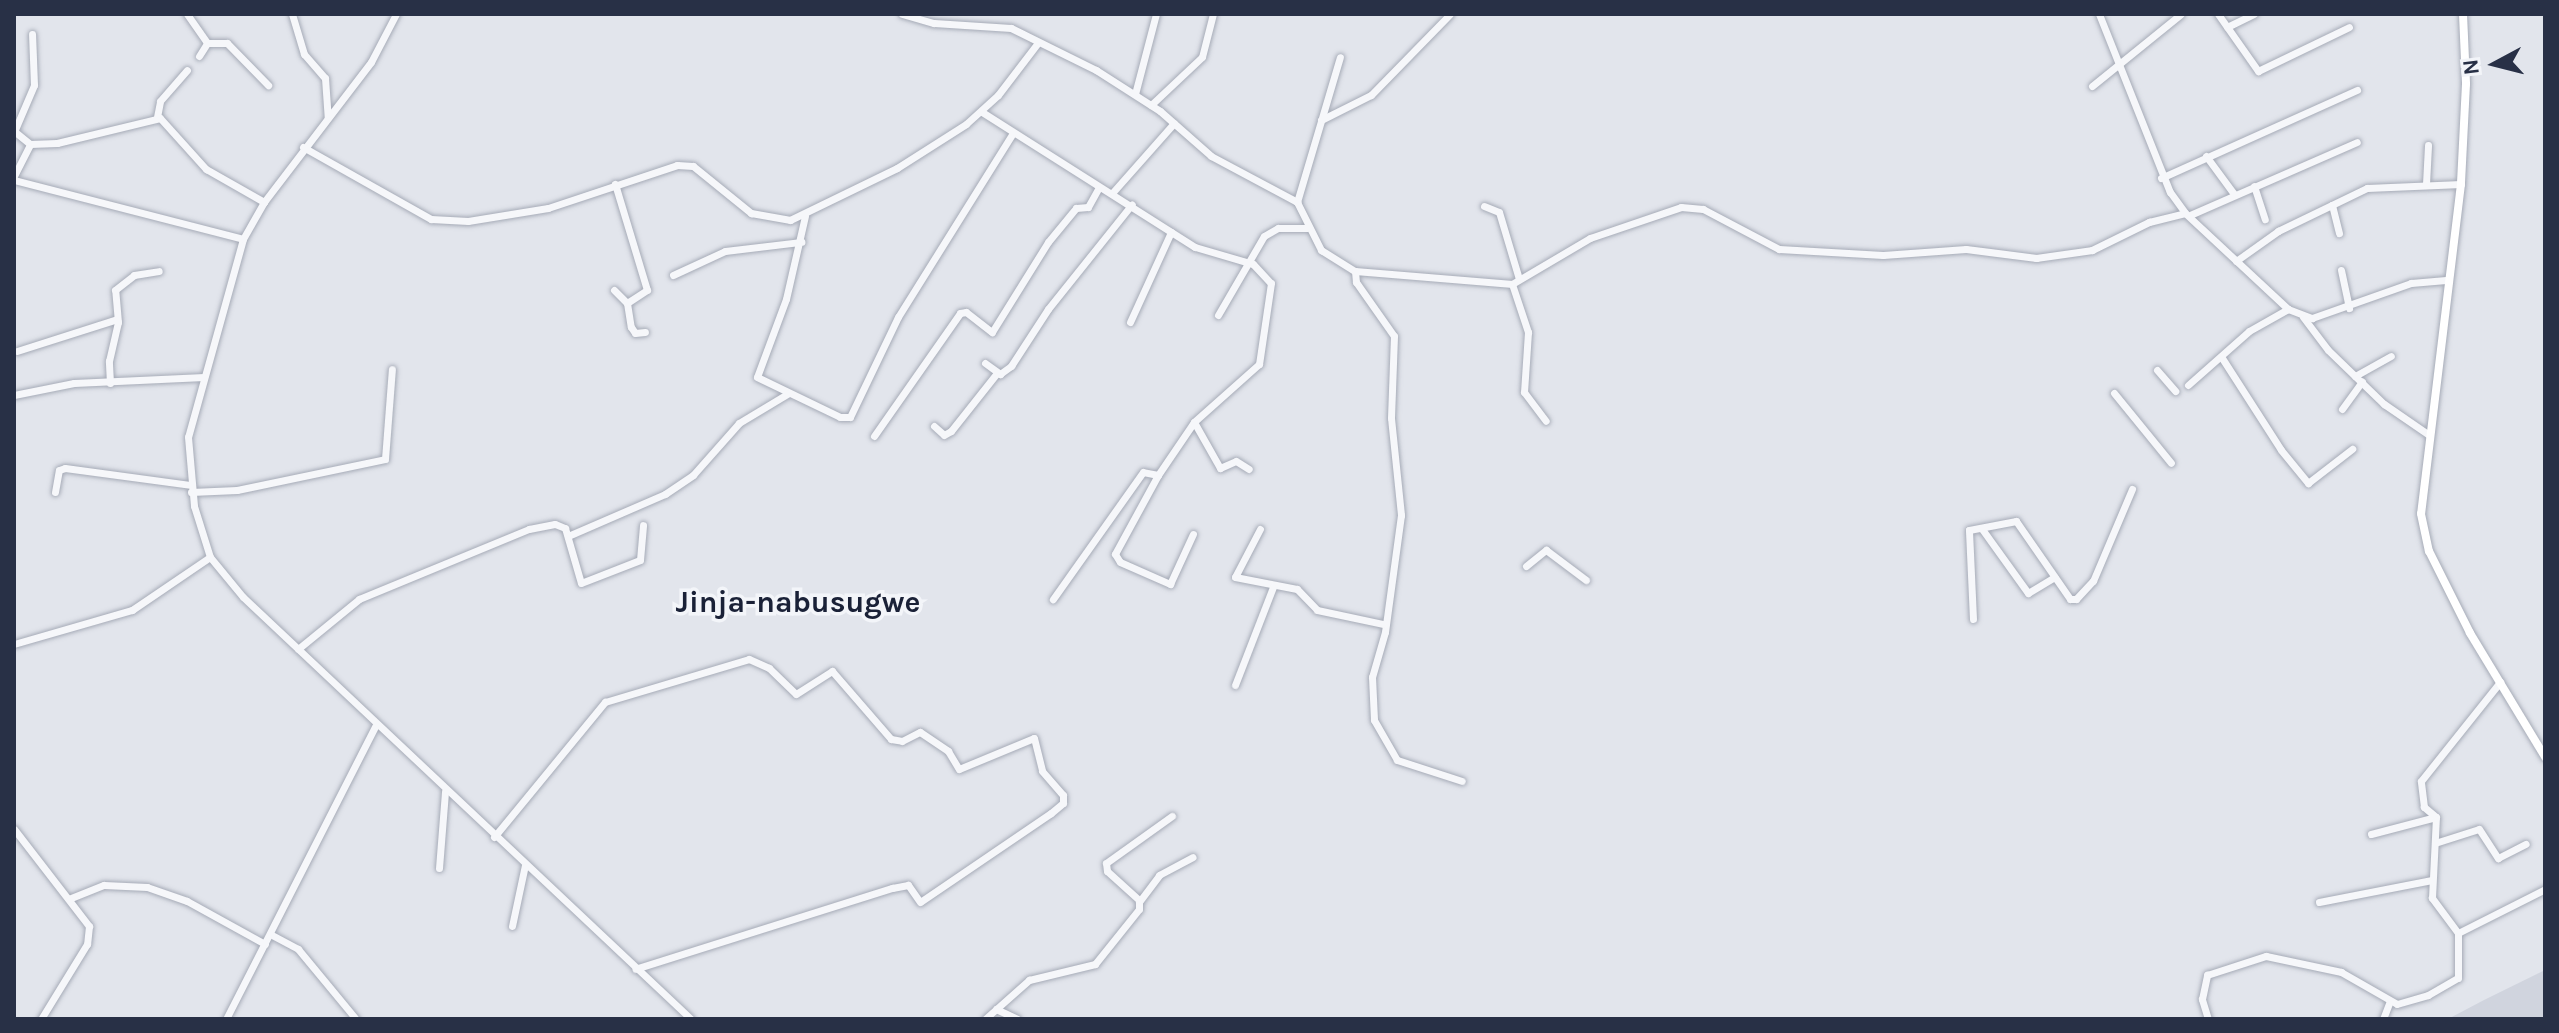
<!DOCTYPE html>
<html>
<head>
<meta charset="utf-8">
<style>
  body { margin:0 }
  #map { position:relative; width:2559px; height:1033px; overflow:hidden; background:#e2e5ec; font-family:Karla,sans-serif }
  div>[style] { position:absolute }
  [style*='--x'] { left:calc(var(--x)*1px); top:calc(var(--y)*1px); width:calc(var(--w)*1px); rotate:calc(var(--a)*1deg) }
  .built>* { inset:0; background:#d0d4de }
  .roads { filter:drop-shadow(0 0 2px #a6abb7) drop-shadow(0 0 2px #a6abb7) }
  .minor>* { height:7px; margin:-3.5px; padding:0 3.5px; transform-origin:3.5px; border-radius:3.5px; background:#f6f7fa }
  .major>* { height:8px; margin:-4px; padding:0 4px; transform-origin:4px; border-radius:4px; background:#fff }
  span { translate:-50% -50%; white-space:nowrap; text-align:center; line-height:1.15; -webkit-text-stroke:7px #f3f5f9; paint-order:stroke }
  .quarter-label { font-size:30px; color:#1a2137; font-weight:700 }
  .frame { position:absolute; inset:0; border:16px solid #283046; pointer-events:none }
  .north { position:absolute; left:2455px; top:24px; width:80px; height:80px; -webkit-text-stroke:6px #f3f5f9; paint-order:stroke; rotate:263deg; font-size:22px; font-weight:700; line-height:32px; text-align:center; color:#283046 }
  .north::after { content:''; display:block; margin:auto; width:28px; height:36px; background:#283046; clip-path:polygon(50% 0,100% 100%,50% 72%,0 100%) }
</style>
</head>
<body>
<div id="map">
  <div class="built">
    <i style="clip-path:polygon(2545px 970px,2545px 1019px,2448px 1019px,2484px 1000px)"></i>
  </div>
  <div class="roads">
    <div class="minor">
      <i style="--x:187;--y:14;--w:35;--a:55"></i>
      <i style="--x:292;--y:14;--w:42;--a:73.3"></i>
      <i style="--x:304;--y:54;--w:32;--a:49"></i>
      <i style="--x:325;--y:78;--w:39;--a:86"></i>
      <i style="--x:396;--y:14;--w:54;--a:117.5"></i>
      <i style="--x:371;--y:62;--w:176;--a:127.4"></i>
      <i style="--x:264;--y:202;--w:43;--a:119.6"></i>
      <i style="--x:243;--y:239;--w:205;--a:105.5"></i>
      <i style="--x:188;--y:437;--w:69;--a:85"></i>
      <i style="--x:194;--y:506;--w:53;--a:72.6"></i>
      <i style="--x:210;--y:557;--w:52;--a:50.5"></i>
      <i style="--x:243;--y:597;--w:615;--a:43.29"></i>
      <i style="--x:902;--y:14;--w:33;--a:16"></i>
      <i style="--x:934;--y:23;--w:77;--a:3.7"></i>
      <i style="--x:1011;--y:28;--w:95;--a:26.3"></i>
      <i style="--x:1096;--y:70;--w:76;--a:32.6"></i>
      <i style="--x:1160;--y:111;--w:68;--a:41.4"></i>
      <i style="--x:1211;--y:156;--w:98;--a:28.1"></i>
      <i style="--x:1297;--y:202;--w:54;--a:63.4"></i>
      <i style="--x:1321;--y:250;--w:40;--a:32"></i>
      <i style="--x:1355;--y:271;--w:158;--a:4.7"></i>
      <i style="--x:1512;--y:284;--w:91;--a:-30.5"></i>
      <i style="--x:1590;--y:238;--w:96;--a:-18.8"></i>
      <i style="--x:1681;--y:207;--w:22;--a:5"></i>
      <i style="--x:1703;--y:209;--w:86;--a:27.8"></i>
      <i style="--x:1779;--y:249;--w:104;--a:3.3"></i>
      <i style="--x:1883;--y:255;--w:83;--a:-4.1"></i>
      <i style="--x:1966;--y:249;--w:71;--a:7.3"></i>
      <i style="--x:2036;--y:258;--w:57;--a:-8.1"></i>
      <i style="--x:2092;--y:250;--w:64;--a:-26.2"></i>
      <i style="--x:2149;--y:222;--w:37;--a:-14"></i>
      <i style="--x:2099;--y:14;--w:192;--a:68.3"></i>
      <i style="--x:2170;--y:192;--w:26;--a:54"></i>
      <i style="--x:2185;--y:213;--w:141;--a:43"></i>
      <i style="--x:2288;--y:309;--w:26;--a:21"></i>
      <i style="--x:2312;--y:318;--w:105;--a:-19.5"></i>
      <i style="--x:2411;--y:283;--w:35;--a:-5"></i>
      <i style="--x:2218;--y:14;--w:70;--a:54.9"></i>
      <i style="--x:2258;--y:71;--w:101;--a:-25.8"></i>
      <i style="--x:2227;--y:27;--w:30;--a:-26"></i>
      <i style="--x:199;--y:56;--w:15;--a:-58"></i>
      <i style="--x:207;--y:43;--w:20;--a:0"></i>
      <i style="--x:227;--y:43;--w:59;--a:45.7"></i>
      <i style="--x:2092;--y:86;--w:114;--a:-39"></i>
      <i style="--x:1135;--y:94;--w:83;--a:-75.3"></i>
      <i style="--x:1151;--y:105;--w:70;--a:-43.3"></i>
      <i style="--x:1202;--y:57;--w:44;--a:-75.7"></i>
      <i style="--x:982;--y:112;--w:252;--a:32.4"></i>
      <i style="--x:1195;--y:247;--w:60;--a:16.3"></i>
      <i style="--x:1253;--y:264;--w:26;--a:47"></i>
      <i style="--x:1271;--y:283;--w:82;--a:98.4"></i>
      <i style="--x:1259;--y:364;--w:87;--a:138.3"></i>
      <i style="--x:1194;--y:422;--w:64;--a:124.2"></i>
      <i style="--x:1158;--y:475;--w:15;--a:-169"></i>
      <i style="--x:1143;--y:472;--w:156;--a:125.3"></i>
      <i style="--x:157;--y:117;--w:16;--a:-79"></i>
      <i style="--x:160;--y:101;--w:41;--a:-48.9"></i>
      <i style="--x:1321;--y:120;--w:56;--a:-26.6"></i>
      <i style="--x:1371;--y:95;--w:113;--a:-45.7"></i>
      <i style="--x:14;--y:131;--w:21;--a:39"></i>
      <i style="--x:30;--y:144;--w:27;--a:-2"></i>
      <i style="--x:57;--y:143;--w:106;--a:-13.6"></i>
      <i style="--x:160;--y:118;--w:69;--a:48"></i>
      <i style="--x:206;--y:169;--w:67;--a:29.6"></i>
      <i style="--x:14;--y:132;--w:51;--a:-66.9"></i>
      <i style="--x:34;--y:85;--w:51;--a:-92.2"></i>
      <i style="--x:303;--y:147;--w:147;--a:29.4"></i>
      <i style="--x:431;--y:219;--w:37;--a:3"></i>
      <i style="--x:468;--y:221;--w:81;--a:-9.2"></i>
      <i style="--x:548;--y:208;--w:136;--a:-18.4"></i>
      <i style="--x:677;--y:165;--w:16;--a:4"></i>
      <i style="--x:693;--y:166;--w:75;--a:39"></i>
      <i style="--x:751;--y:213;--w:40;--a:10"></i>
      <i style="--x:790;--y:220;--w:119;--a:-25.9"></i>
      <i style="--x:897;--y:168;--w:82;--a:-32.5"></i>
      <i style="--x:966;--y:124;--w:43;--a:-42.2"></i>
      <i style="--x:998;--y:95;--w:64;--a:-52.6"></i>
      <i style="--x:2206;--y:156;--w:47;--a:53.6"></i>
      <i style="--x:14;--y:176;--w:36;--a:-63"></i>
      <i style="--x:2161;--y:178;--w:215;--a:-24.2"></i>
      <i style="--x:14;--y:180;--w:236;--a:14.4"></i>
      <i style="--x:2426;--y:184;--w:39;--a:-87"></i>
      <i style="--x:2254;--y:186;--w:35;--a:72"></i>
      <i style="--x:1113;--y:192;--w:92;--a:-48.5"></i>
      <i style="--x:1297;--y:202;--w:151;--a:-73.5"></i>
      <i style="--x:2332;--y:205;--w:29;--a:76"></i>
      <i style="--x:1484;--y:206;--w:16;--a:22"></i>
      <i style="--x:1499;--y:212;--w:70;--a:73.4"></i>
      <i style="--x:2190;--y:215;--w:182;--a:-23.6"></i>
      <i style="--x:805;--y:216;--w:85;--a:102.9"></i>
      <i style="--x:786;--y:299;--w:83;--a:110.4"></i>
      <i style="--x:757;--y:377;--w:92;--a:25.7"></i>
      <i style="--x:840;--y:417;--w:10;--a:0"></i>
      <i style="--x:850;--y:417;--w:111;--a:-64.4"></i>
      <i style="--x:898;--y:317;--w:217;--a:-58"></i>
      <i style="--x:2236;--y:261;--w:52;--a:-35.5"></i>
      <i style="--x:2278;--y:231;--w:99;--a:-25.8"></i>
      <i style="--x:2367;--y:188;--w:94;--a:-2.4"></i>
      <i style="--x:2341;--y:270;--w:39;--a:78"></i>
      <i style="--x:1355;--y:271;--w:11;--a:85"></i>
      <i style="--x:1356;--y:282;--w:66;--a:54.9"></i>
      <i style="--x:1394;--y:336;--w:82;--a:92.1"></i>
      <i style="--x:1391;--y:418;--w:98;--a:84.1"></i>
      <i style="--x:1401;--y:515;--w:118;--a:97.8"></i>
      <i style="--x:1385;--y:632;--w:47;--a:106.1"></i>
      <i style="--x:1372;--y:677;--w:43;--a:87.3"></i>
      <i style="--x:1374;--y:720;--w:46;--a:60.1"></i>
      <i style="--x:1397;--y:760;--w:68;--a:17.9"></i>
      <i style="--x:673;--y:275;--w:57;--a:-24.8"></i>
      <i style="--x:725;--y:251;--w:77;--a:-6.8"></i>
      <i style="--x:1512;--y:284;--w:51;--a:71.6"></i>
      <i style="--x:1528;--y:332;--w:60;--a:93.8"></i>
      <i style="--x:1524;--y:392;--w:36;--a:53"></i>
      <i style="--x:614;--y:290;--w:18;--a:45"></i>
      <i style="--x:627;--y:303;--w:24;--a:-33"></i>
      <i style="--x:647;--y:290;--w:111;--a:-106.8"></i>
      <i style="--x:627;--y:303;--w:24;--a:81"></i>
      <i style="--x:631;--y:327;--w:7;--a:56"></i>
      <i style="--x:635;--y:333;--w:10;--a:-6"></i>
      <i style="--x:1218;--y:315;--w:91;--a:-59.8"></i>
      <i style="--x:1264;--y:236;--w:16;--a:-30"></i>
      <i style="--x:1278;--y:228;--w:29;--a:0"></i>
      <i style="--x:2303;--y:317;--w:41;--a:52.9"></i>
      <i style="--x:2328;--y:350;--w:78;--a:44"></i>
      <i style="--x:2384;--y:404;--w:55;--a:34.6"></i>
      <i style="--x:1130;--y:322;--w:99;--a:-65.5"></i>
      <i style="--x:17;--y:351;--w:105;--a:-17.7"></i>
      <i style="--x:2222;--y:358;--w:109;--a:57.3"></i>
      <i style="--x:2281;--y:450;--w:43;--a:50.7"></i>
      <i style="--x:2308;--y:483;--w:56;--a:-37.7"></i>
      <i style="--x:985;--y:363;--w:19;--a:36"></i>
      <i style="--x:1000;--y:374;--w:14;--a:-36"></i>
      <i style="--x:1011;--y:366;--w:68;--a:-57"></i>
      <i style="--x:1048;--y:309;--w:134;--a:-51.3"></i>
      <i style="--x:2157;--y:370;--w:28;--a:49"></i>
      <i style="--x:2355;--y:376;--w:41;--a:-29.1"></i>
      <i style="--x:110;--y:383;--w:22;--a:-93"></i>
      <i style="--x:109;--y:361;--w:40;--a:-77"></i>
      <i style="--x:118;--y:322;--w:32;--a:-95"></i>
      <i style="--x:115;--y:290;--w:24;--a:-38"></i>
      <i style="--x:134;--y:275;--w:25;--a:-9"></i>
      <i style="--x:2188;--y:385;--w:81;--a:-41.5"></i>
      <i style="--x:2249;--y:331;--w:45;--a:-29.4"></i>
      <i style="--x:2114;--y:393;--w:90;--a:50.8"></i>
      <i style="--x:14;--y:395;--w:61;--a:-11.3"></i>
      <i style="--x:74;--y:383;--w:130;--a:-2.6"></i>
      <i style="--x:2342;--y:409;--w:34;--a:-54"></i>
      <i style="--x:1194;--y:422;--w:53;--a:60.5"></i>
      <i style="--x:1220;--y:468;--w:17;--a:-24"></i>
      <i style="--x:1236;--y:461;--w:15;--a:32"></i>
      <i style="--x:934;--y:426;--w:13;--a:42"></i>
      <i style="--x:944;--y:435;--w:8;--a:-30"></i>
      <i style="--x:951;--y:431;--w:74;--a:-51.6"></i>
      <i style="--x:874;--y:436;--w:150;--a:-55"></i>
      <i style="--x:960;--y:313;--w:6;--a:-9"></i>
      <i style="--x:966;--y:312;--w:33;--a:38"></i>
      <i style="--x:992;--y:332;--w:106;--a:-58.1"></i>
      <i style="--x:1048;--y:242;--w:44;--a:-50.5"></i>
      <i style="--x:1076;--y:208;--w:12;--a:-5"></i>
      <i style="--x:1088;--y:207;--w:23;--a:-61"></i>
      <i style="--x:1158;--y:475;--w:90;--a:118.6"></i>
      <i style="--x:1115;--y:554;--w:9;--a:58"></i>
      <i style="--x:1120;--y:562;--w:55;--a:23.7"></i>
      <i style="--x:1170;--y:584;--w:55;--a:-65.3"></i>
      <i style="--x:55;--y:492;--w:22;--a:-80"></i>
      <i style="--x:59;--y:470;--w:6;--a:-18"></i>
      <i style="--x:65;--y:468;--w:126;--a:7.7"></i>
      <i style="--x:191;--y:492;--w:46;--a:-2.5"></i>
      <i style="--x:237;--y:490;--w:151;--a:-11.8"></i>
      <i style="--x:385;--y:459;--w:90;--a:-85.6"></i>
      <i style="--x:1260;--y:529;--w:54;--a:117.5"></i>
      <i style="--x:1235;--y:577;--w:63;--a:11"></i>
      <i style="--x:1297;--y:589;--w:29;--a:46"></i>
      <i style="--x:1317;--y:610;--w:67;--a:12"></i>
      <i style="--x:1982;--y:529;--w:79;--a:54.3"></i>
      <i style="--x:2028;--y:593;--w:31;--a:-31"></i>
      <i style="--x:568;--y:536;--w:106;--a:-23.4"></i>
      <i style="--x:665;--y:494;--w:34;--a:-34"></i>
      <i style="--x:693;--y:475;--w:69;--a:-48.5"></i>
      <i style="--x:739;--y:423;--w:58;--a:-31"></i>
      <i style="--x:1526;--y:566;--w:26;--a:-39"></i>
      <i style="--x:1546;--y:550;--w:50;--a:36.9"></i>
      <i style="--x:1973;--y:619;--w:89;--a:-92.6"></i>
      <i style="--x:1969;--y:530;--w:48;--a:-10.8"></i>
      <i style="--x:2016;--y:521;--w:95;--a:55.3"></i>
      <i style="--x:2070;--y:599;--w:6;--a:0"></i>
      <i style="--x:2076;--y:599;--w:25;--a:-47"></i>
      <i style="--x:2093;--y:581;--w:100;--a:-67"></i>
      <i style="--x:14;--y:644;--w:123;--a:-16.1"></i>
      <i style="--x:132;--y:610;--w:94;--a:-34.2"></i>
      <i style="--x:298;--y:649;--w:79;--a:-39.3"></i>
      <i style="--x:359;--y:599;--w:184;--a:-22.4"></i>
      <i style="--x:529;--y:529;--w:26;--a:-11"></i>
      <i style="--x:555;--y:524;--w:11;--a:22"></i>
      <i style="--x:565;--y:528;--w:57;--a:73.8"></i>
      <i style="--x:581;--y:583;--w:63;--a:-21.3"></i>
      <i style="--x:640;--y:560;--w:35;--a:-85"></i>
      <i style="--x:1235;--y:685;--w:105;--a:-68.8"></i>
      <i style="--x:14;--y:829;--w:123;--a:52.3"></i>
      <i style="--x:89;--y:926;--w:18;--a:96"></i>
      <i style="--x:87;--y:944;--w:88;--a:121.5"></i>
      <i style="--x:2371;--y:834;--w:67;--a:-14.7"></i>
      <i style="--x:494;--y:837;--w:175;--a:-50.6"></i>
      <i style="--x:605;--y:702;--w:150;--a:-16.6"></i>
      <i style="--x:749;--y:659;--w:22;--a:24"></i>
      <i style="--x:769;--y:668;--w:37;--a:44"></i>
      <i style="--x:796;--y:694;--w:43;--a:-32.6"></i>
      <i style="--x:832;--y:671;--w:90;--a:49.1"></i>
      <i style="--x:891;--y:739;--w:11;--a:10"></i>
      <i style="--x:902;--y:741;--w:20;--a:-27"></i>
      <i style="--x:920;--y:732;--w:34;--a:34"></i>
      <i style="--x:948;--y:751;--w:21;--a:59"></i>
      <i style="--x:959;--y:769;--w:81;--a:-22.5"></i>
      <i style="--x:1034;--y:738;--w:34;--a:76"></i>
      <i style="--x:1042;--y:771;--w:32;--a:49"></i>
      <i style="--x:1063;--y:795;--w:8;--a:90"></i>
      <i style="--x:1063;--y:803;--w:16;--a:140"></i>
      <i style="--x:1051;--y:813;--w:158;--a:145.8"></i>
      <i style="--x:920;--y:902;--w:21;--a:-125"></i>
      <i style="--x:908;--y:885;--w:16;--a:169"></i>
      <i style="--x:892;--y:888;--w:269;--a:162.5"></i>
      <i style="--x:2435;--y:843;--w:46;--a:-17.7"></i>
      <i style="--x:2479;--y:829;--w:35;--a:57"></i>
      <i style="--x:2498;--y:858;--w:31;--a:-27"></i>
      <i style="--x:439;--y:868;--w:77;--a:-85.5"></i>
      <i style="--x:71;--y:898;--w:35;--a:-22"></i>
      <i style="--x:104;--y:885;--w:43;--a:2.7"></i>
      <i style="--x:147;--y:887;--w:42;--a:19.3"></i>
      <i style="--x:187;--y:901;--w:89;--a:28.9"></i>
      <i style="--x:1139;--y:902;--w:34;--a:-53"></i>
      <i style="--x:1159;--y:875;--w:38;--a:-28"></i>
      <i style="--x:2319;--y:902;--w:115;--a:-11"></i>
      <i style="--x:512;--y:926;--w:62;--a:-78"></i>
      <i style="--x:2458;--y:933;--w:97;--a:-26.8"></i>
      <i style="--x:270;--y:934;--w:32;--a:28"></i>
      <i style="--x:298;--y:949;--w:91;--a:50.4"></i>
      <i style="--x:996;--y:1009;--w:23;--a:25"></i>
      <i style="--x:226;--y:1019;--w:329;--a:-63"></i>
      <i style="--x:985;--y:1019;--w:59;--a:-41.6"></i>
      <i style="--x:1029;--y:980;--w:68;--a:-13.6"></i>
      <i style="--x:1095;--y:964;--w:70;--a:-51.3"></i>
      <i style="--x:1139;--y:909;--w:9;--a:-90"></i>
      <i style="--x:1139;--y:900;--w:43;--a:-137.8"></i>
      <i style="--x:1107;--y:871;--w:8;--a:-97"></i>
      <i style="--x:1106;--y:863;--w:81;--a:-35.5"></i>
      <i style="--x:2208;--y:1019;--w:21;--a:-107"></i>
      <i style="--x:2202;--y:999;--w:25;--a:-78"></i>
      <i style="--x:2207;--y:975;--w:62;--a:-17.9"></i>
      <i style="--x:2266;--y:956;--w:77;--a:12"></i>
      <i style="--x:2341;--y:972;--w:64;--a:29.7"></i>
      <i style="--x:2397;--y:1004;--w:32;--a:-16"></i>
      <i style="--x:2428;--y:995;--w:34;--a:-30"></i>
      <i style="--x:2458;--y:978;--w:45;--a:-90"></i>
      <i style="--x:2458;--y:933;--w:44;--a:-126.6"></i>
      <i style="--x:2432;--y:898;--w:81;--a:-87.2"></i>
      <i style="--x:2436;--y:817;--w:16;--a:-140"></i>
      <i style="--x:2424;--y:807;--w:26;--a:-97"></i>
      <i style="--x:2421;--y:781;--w:127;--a:-51.4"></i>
      <i style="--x:2383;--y:1019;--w:19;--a:-69"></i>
    </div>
    <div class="major">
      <i style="--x:2463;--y:14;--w:70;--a:87.5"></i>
      <i style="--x:2466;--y:84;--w:100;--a:92.9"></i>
      <i style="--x:2461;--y:184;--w:332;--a:96.9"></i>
      <i style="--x:2421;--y:514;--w:38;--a:78"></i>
      <i style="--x:2429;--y:551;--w:92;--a:63.4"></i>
      <i style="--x:2470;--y:633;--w:145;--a:58.8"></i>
    </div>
  </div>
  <div class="quarter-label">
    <span style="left:798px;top:602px">Jinja-nabusugwe</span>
  </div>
  <div class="frame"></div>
  <div class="north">N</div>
</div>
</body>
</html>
